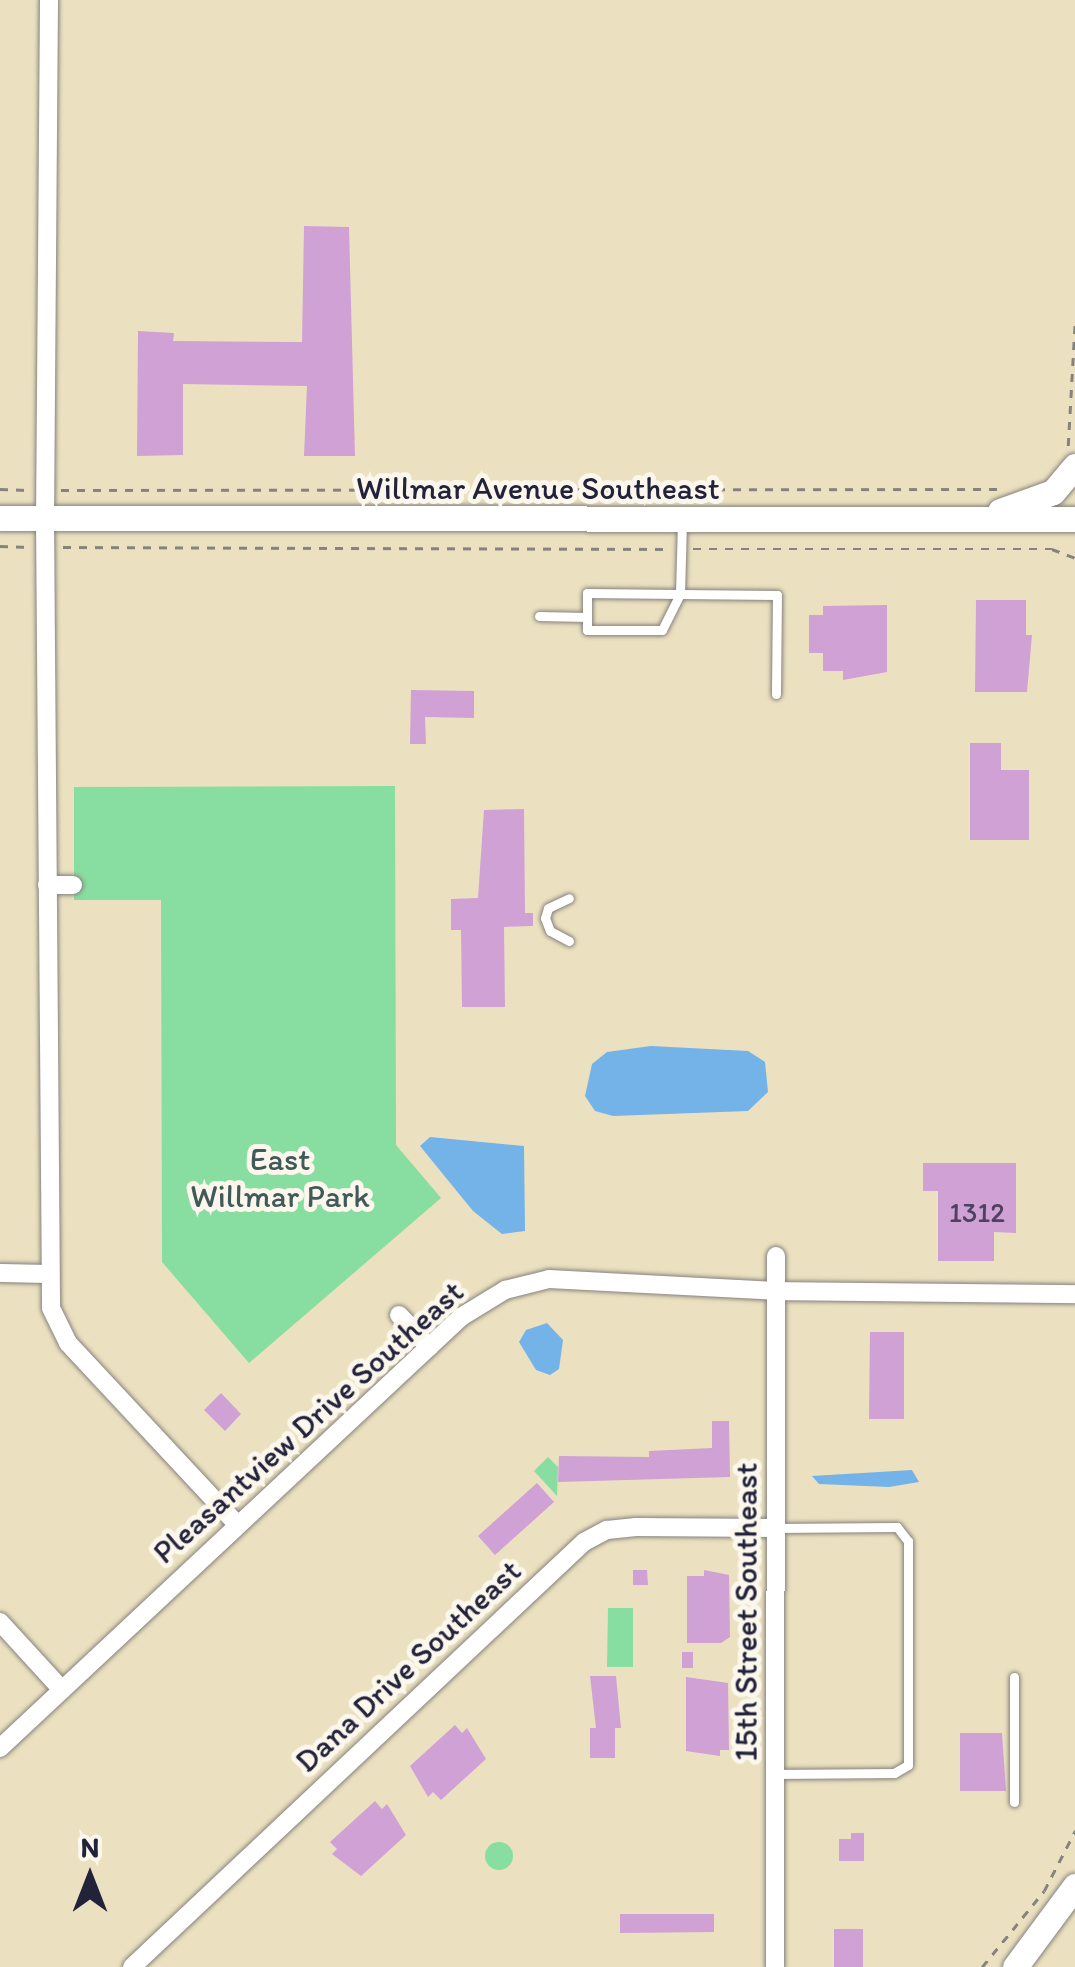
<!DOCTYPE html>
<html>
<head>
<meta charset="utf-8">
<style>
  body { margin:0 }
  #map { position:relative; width:1075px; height:1967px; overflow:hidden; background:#ebe1c0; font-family:Itim,sans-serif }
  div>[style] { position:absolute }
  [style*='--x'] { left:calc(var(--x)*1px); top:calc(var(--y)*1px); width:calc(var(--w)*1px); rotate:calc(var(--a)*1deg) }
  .green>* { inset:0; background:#88dda0 }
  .round { border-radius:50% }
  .water>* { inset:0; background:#73b3e7 }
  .building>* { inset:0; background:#cfa1d5 }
  .path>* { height:2.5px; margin-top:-1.25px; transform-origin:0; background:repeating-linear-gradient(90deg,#86827e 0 8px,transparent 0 16px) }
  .roads { filter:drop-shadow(0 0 2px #86827e) drop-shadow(0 0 2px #86827e) }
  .lane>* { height:9px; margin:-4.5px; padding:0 4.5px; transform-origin:4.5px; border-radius:4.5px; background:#fff }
  .street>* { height:18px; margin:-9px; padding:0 9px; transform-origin:9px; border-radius:9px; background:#fff }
  .secondary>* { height:25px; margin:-12.5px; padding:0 12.5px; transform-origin:12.5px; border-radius:12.5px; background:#fff }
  span { translate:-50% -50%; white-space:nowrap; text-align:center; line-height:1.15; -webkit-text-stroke:10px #fbf7ec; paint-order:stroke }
  .number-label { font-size:28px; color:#4d4262 }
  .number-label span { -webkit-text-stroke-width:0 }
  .street-label { font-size:32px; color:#22223b }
  .park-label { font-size:32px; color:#415a59 }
  .north { position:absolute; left:40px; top:1827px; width:100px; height:100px; -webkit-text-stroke:8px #fbf7ec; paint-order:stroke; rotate:0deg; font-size:28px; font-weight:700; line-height:40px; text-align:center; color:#22223b }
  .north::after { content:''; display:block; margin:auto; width:35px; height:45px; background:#22223b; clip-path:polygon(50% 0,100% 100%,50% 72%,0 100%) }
</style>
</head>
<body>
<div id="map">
  <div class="green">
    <i style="clip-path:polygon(395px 786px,396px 1145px,441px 1198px,249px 1363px,162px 1262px,161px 900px,74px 900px,74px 787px)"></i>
    <i style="clip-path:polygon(548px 1457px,558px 1467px,557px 1496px,534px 1471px)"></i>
    <i style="clip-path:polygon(608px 1608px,633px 1608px,633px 1667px,607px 1667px)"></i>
    <i class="round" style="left:485px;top:1842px;width:28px;height:28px"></i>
  </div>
  <div class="water">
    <i style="clip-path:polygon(651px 1046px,748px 1051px,765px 1062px,768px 1092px,748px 1111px,613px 1116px,595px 1111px,585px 1096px,592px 1064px,607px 1052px)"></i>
    <i style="clip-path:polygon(430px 1137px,524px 1146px,525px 1231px,502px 1234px,473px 1211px,420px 1146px)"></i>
    <i style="clip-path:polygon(547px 1323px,563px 1340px,559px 1369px,550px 1375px,536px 1370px,519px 1342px,526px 1330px)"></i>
    <i style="clip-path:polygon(912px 1470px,919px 1482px,889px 1487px,819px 1484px,812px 1476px)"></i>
  </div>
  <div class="building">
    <i style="clip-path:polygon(304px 226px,349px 227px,355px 456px,304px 456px,307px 386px,183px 384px,183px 455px,137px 456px,138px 331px,174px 333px,173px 341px,302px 342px)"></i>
    <i style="clip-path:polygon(976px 600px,1026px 600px,1026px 635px,1032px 635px,1027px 692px,975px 692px)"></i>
    <i style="clip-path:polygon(887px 605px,887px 672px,843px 680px,843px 671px,823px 671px,823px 653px,809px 653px,809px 615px,823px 615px,823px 606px)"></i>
    <i style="clip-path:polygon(411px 690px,474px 691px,474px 718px,425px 717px,426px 744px,410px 744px)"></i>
    <i style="clip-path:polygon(970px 743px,1001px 743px,1001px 770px,1029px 770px,1029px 840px,970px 840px)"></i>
    <i style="clip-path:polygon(524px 809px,525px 913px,533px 913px,533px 926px,504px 927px,505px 1007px,462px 1007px,461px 930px,451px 930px,451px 899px,478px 898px,484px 810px)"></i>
    <i style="clip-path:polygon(923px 1163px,1016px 1163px,1016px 1233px,994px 1232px,994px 1261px,938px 1261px,938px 1191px,923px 1191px)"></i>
    <i style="clip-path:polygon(870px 1332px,904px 1332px,904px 1419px,869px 1419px)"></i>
    <i style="clip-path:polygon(221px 1393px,241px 1414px,225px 1431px,204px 1410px)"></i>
    <i style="clip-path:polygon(712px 1421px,729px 1421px,730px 1477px,558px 1482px,559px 1456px,649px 1457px,649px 1451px,712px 1448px)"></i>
    <i style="clip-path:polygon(537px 1483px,554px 1502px,495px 1555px,478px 1536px)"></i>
    <i style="clip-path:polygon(633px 1570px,647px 1570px,648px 1585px,633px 1585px)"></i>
    <i style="clip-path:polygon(704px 1570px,729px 1575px,730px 1637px,721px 1643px,687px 1643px,687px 1576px,704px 1576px)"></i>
    <i style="clip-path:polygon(682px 1652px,693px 1652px,693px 1668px,682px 1668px)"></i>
    <i style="clip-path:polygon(590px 1676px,616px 1676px,621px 1728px,615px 1728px,615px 1758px,590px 1758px,590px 1728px,596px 1728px)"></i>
    <i style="clip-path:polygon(686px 1677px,728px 1683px,729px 1750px,720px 1750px,720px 1756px,686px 1751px)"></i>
    <i style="clip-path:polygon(455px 1725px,462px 1733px,467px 1728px,486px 1759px,441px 1800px,433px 1792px,428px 1797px,410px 1766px)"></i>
    <i style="clip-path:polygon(960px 1733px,1002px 1733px,1006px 1791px,960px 1791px)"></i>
    <i style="clip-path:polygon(375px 1801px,382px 1809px,387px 1804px,406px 1835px,361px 1876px,332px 1854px,337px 1849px,330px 1842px)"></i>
    <i style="clip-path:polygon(851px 1833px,864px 1833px,864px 1861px,839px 1861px,839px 1839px,851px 1839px)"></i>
    <i style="clip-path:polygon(620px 1914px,714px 1914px,714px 1932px,620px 1933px)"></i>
    <i style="clip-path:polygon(834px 1929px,863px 1929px,863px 1967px,834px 1967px)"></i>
  </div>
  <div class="path">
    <i style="--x:1068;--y:446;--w:126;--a:-86.8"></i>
    <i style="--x:0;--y:489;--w:28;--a:2"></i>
    <i style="--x:61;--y:490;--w:937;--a:-0.06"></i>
    <i style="--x:0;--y:546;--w:30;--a:2"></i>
    <i style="--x:63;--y:547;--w:607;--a:0.19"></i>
    <i style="--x:693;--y:549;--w:359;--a:0"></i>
    <i style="--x:1052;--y:549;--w:25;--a:21"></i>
    <i style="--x:982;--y:1967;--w:98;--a:-50.8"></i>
    <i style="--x:1044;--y:1891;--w:68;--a:-62.7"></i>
  </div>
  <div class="roads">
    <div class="lane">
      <i style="--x:682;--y:522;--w:72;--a:91.6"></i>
      <i style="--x:680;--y:594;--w:97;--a:0.6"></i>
      <i style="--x:777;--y:595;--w:99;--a:90.6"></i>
      <i style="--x:587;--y:593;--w:93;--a:0.6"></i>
      <i style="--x:680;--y:594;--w:40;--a:116.6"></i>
      <i style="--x:662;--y:630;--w:75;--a:180"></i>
      <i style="--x:587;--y:630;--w:37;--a:-90"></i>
      <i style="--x:539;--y:616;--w:48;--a:1.2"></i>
      <i style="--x:569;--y:941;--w:21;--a:-152"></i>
      <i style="--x:550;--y:931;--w:14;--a:-111"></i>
      <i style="--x:545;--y:918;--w:10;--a:-73"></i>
      <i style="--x:548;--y:908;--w:23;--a:-25"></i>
      <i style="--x:775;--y:1528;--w:122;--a:-0.5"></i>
      <i style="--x:897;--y:1527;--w:18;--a:52"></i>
      <i style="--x:908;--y:1541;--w:224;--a:90"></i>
      <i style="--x:908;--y:1765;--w:16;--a:150"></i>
      <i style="--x:894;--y:1773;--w:118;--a:179.5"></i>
      <i style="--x:1014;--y:1677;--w:125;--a:90"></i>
    </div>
    <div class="street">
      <i style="--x:49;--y:0;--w:518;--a:90.44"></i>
      <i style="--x:45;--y:518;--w:790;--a:89.56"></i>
      <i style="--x:51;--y:1308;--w:39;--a:64"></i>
      <i style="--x:68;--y:1343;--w:248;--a:47"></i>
      <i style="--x:47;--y:885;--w:26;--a:0"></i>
      <i style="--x:0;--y:1273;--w:50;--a:1.1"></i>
      <i style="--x:399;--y:1315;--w:44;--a:46.8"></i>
      <i style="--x:0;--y:1622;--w:92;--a:47.6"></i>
      <i style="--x:0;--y:1748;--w:631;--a:-43.07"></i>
      <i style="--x:461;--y:1317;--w:52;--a:-31.5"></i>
      <i style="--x:505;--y:1290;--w:45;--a:-14"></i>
      <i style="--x:549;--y:1279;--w:227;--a:3"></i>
      <i style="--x:776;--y:1291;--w:299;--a:0.6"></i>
      <i style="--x:132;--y:1967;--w:620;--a:-43.24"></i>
      <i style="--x:584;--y:1542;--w:26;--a:-28"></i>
      <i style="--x:607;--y:1530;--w:29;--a:-6"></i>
      <i style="--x:636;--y:1527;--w:139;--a:0.4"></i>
      <i style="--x:775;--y:1967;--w:711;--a:-89.92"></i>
    </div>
    <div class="secondary">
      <i style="--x:1000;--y:511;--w:56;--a:-19.7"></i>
      <i style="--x:1053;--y:492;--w:34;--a:-50"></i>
      <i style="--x:0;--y:518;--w:1075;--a:0.05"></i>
      <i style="--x:1015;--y:1967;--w:101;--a:-53.5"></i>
    </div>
  </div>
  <div class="number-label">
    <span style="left:977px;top:1212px">1312</span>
  </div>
  <div class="street-label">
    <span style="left:538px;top:488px">Willmar Avenue Southeast</span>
    <span style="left:308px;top:1422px;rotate:-42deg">Pleasantview Drive Southeast</span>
    <span style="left:746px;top:1612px;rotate:-90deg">15th Street Southeast</span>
    <span style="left:408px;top:1666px;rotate:-43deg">Dana Drive Southeast</span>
  </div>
  <div class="park-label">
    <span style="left:280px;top:1178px">East<br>Willmar Park</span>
  </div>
  <div class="north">N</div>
</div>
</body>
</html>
